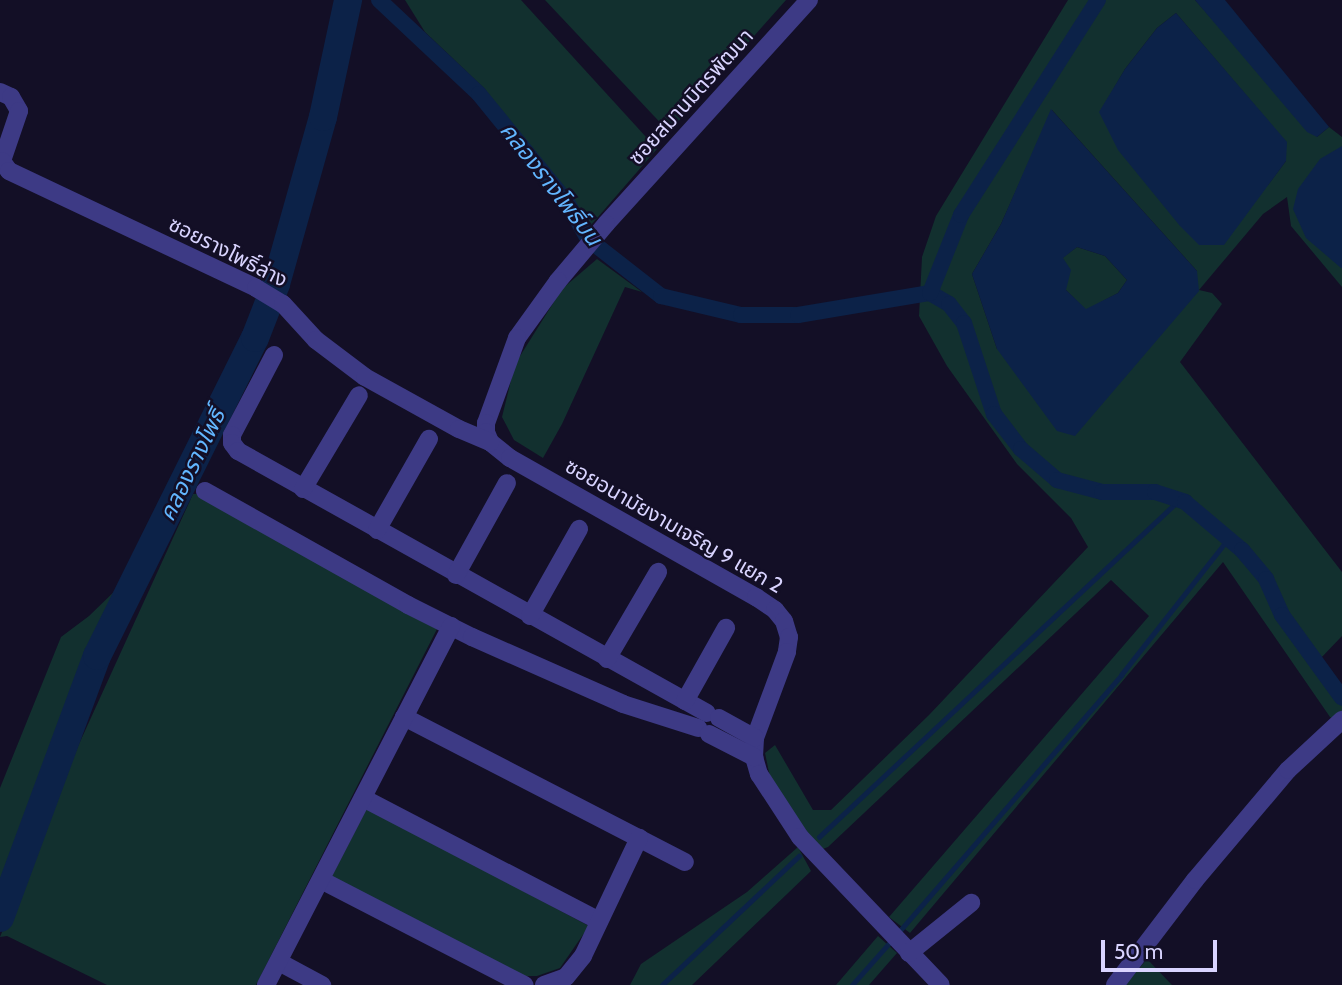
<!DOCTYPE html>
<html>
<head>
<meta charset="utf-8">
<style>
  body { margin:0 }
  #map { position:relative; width:1342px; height:985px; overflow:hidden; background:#130f26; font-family:Cabin,"Noto Sans Thai",sans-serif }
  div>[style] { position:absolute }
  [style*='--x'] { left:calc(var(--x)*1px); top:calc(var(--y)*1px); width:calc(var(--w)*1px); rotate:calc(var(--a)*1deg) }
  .green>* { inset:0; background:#12302f }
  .water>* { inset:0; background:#0c2248 }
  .stream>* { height:4.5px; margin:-2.25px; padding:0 2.25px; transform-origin:2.25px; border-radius:2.25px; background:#0c2248 }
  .canal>* { height:16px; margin:-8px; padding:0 8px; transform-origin:8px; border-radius:8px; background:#0c2248 }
  .river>* { height:28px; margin:-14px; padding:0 14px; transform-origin:14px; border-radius:14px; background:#0c2248 }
  .minor>* { height:18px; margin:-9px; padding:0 9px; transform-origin:9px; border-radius:9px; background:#3d3a85 }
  span { translate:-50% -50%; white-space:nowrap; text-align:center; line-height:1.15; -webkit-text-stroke:5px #130f26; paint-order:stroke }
  .street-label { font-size:21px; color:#d9d4ff }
  .water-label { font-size:23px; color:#62b6ff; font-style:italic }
  .scale { position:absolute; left:1101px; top:940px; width:116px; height:32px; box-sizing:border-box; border:4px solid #d9d4ff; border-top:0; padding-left:9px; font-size:21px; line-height:24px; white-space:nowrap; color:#d9d4ff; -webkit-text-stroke:5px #130f26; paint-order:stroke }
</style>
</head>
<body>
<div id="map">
  <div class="green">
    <i style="clip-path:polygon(405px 0,521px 0,657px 149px,591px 225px,484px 88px,425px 32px)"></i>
    <i style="clip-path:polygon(545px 0,786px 0,669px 132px)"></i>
    <i style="clip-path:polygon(evenodd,1068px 0,1195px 0,1317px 137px,1329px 127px,1342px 137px,1342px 287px,1291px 226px,1287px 197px,1263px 214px,1199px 290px,1212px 293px,1222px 304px,1180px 362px,1342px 572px,1342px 636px,1320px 659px,1342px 685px,1342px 724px,1330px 717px,1223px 562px,910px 933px,889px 917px,1149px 616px,1111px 580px,828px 847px,820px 850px,771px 782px,765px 753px,775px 745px,813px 810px,831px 810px,929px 715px,1088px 547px,1071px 518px,1017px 464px,947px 366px,919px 316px,922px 257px,936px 216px,1068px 0,1176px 13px,1286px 142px,1286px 161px,1268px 185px,1100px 112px,1125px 69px,1157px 28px,1176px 13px,1068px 0,1052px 110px,1197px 271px,997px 349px,972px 274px,1001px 224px,1052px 110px)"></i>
    <i style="clip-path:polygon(1077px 247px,1105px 256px,1127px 280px,1118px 293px,1086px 310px,1066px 290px,1062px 258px)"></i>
    <i style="clip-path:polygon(597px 259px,642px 292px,625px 287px,562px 424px,543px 458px,514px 440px,502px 417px,515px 364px,562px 289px)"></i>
    <i style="clip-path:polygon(193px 494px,199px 494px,437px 629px,256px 985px,107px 985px,7px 936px,0 937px,79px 744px)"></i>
    <i style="clip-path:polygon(121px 585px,0 885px,0 788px,61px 637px,89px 616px)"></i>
    <i style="clip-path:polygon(367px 808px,589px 926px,560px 968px,537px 976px,520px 976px,331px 878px)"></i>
    <i style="clip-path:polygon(798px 847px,811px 871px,692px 985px,630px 985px,641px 964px,747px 892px)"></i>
    <i style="clip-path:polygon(878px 936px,897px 953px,869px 985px,836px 985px)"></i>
    <i style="clip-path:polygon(1147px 959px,1172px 985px,1125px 985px)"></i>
  </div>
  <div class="water">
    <i style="clip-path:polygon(1195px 0,1225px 0,1329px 127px,1317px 137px,1307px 132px)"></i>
    <i style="clip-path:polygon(1176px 13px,1287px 142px,1286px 161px,1224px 245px,1199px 245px,1180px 226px,1118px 150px,1099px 112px,1125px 69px,1157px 28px)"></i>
    <i style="clip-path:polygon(evenodd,1051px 109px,1197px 271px,1199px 291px,1075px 436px,1057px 431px,997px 349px,972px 274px,1001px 224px,1051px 109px,1077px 247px,1105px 256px,1127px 280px,1118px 293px,1086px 309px,1066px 290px,1071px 270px,1063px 258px,1077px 247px)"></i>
    <i style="clip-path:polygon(1342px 146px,1342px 268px,1341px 268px,1306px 238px,1293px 209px,1298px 189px,1320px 159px)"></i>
  </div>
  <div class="stream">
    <i style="--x:819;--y:837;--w:493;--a:-43.1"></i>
    <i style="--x:897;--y:934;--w:342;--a:-49.1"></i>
    <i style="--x:1121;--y:675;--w:174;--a:-51.8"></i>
    <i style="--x:662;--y:985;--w:188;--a:-43.3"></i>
    <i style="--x:852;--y:985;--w:59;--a:-48.4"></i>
  </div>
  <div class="canal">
    <i style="--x:379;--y:0;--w:137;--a:43.2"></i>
    <i style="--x:479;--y:94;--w:139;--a:50.8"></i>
    <i style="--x:567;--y:202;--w:43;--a:60.4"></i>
    <i style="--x:588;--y:239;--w:93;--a:38"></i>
    <i style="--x:661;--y:296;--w:82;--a:13.4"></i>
    <i style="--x:741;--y:315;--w:57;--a:0"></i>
    <i style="--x:798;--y:315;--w:134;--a:-9.5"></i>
    <i style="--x:930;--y:293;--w:22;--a:30"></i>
    <i style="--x:949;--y:304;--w:24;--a:52"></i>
    <i style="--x:964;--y:323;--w:96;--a:71.8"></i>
    <i style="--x:994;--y:414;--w:44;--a:52.4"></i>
    <i style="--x:1021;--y:449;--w:48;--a:40.7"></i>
    <i style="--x:1057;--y:480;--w:47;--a:14.9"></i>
    <i style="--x:1102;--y:492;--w:53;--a:0"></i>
    <i style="--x:1155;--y:492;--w:32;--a:18"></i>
    <i style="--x:1185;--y:502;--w:75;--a:40.1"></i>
    <i style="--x:1242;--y:550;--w:38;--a:50"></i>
    <i style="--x:1266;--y:579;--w:39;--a:66"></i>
    <i style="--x:1282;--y:615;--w:102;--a:54.1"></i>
    <i style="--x:930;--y:293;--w:84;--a:-68.3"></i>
    <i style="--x:961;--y:215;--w:255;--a:-57.5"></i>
  </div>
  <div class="river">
    <i style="--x:0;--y:918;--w:279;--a:-69.7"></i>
    <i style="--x:97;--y:656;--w:355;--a:-63.6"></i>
    <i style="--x:255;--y:338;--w:58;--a:-68.7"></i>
    <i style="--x:276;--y:284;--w:173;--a:-74.3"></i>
    <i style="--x:323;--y:117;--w:120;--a:-77.9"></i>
  </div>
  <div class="minor">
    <i style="--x:809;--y:0;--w:302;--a:132.2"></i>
    <i style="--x:606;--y:224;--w:75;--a:130.1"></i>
    <i style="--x:558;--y:281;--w:70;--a:125.7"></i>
    <i style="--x:517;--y:338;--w:90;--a:110"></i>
    <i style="--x:486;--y:423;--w:9;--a:90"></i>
    <i style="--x:486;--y:432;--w:11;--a:68"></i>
    <i style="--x:490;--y:442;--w:26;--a:39"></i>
    <i style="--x:510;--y:458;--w:283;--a:29.5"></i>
    <i style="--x:756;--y:597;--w:23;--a:34"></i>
    <i style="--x:775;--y:610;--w:14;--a:51"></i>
    <i style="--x:784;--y:621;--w:17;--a:73"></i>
    <i style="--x:789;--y:637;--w:15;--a:98"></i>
    <i style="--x:787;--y:652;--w:92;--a:110.4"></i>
    <i style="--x:755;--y:738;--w:19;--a:93"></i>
    <i style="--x:754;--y:757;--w:18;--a:74"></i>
    <i style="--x:759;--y:774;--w:75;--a:56.9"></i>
    <i style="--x:800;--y:837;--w:204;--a:46.4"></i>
    <i style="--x:0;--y:92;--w:12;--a:24"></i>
    <i style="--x:11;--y:97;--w:16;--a:60"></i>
    <i style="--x:19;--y:111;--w:53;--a:108.8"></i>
    <i style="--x:2;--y:161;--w:12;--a:55"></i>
    <i style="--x:9;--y:171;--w:273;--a:25.3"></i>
    <i style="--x:256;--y:288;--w:31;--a:31"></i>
    <i style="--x:283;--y:304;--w:49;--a:47.5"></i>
    <i style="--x:316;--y:340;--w:61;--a:37.1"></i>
    <i style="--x:365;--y:377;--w:107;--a:29"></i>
    <i style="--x:459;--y:429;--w:34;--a:23"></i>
    <i style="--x:274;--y:355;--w:90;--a:117.7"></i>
    <i style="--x:232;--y:435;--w:8;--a:90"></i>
    <i style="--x:232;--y:443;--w:10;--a:53"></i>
    <i style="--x:238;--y:451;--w:537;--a:29.19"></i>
    <i style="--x:303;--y:489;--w:109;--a:-59.2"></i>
    <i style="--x:205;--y:491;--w:233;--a:29.3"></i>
    <i style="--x:408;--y:605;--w:72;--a:26.6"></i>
    <i style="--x:472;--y:637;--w:165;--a:23.9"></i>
    <i style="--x:623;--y:704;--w:79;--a:17.7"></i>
    <i style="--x:377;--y:530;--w:105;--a:-60.3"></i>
    <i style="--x:456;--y:575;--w:105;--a:-61"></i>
    <i style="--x:530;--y:616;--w:100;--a:-60.6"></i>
    <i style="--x:607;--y:659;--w:101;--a:-59.6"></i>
    <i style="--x:685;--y:701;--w:84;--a:-60.7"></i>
    <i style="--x:404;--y:717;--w:316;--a:27.3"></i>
    <i style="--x:719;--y:718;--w:41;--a:29.1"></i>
    <i style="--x:709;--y:734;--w:51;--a:27.1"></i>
    <i style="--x:363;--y:798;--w:266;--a:27.5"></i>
    <i style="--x:321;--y:880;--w:229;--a:27.3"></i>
    <i style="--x:909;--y:953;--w:80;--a:-38.9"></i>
    <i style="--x:279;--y:962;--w:49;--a:28.1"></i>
    <i style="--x:266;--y:985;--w:404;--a:-62.7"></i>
    <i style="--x:544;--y:985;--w:23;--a:-20"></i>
    <i style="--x:566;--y:977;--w:27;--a:-51"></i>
    <i style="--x:583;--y:956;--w:131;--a:-64.6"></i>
    <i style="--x:1115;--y:985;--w:132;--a:-52.7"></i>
    <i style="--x:1195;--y:880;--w:144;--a:-49.8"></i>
    <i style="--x:1288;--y:770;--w:74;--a:-42.8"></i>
  </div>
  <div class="street-label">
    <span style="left:691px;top:97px;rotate:-48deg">ซอยสมานมิตรพัฒนา</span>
    <span style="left:228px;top:252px;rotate:27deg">ซอยรางโพธิ์ล่าง</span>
    <span style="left:674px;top:526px;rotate:30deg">ซอยอนามัยงามเจริญ 9 แยก 2</span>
  </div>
  <div class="water-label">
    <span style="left:551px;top:184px;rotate:52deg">คลองรางโพธิ์บน</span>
    <span style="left:192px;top:465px;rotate:-64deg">คลองรางโพธิ์</span>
  </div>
  <div class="scale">50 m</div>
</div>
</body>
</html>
